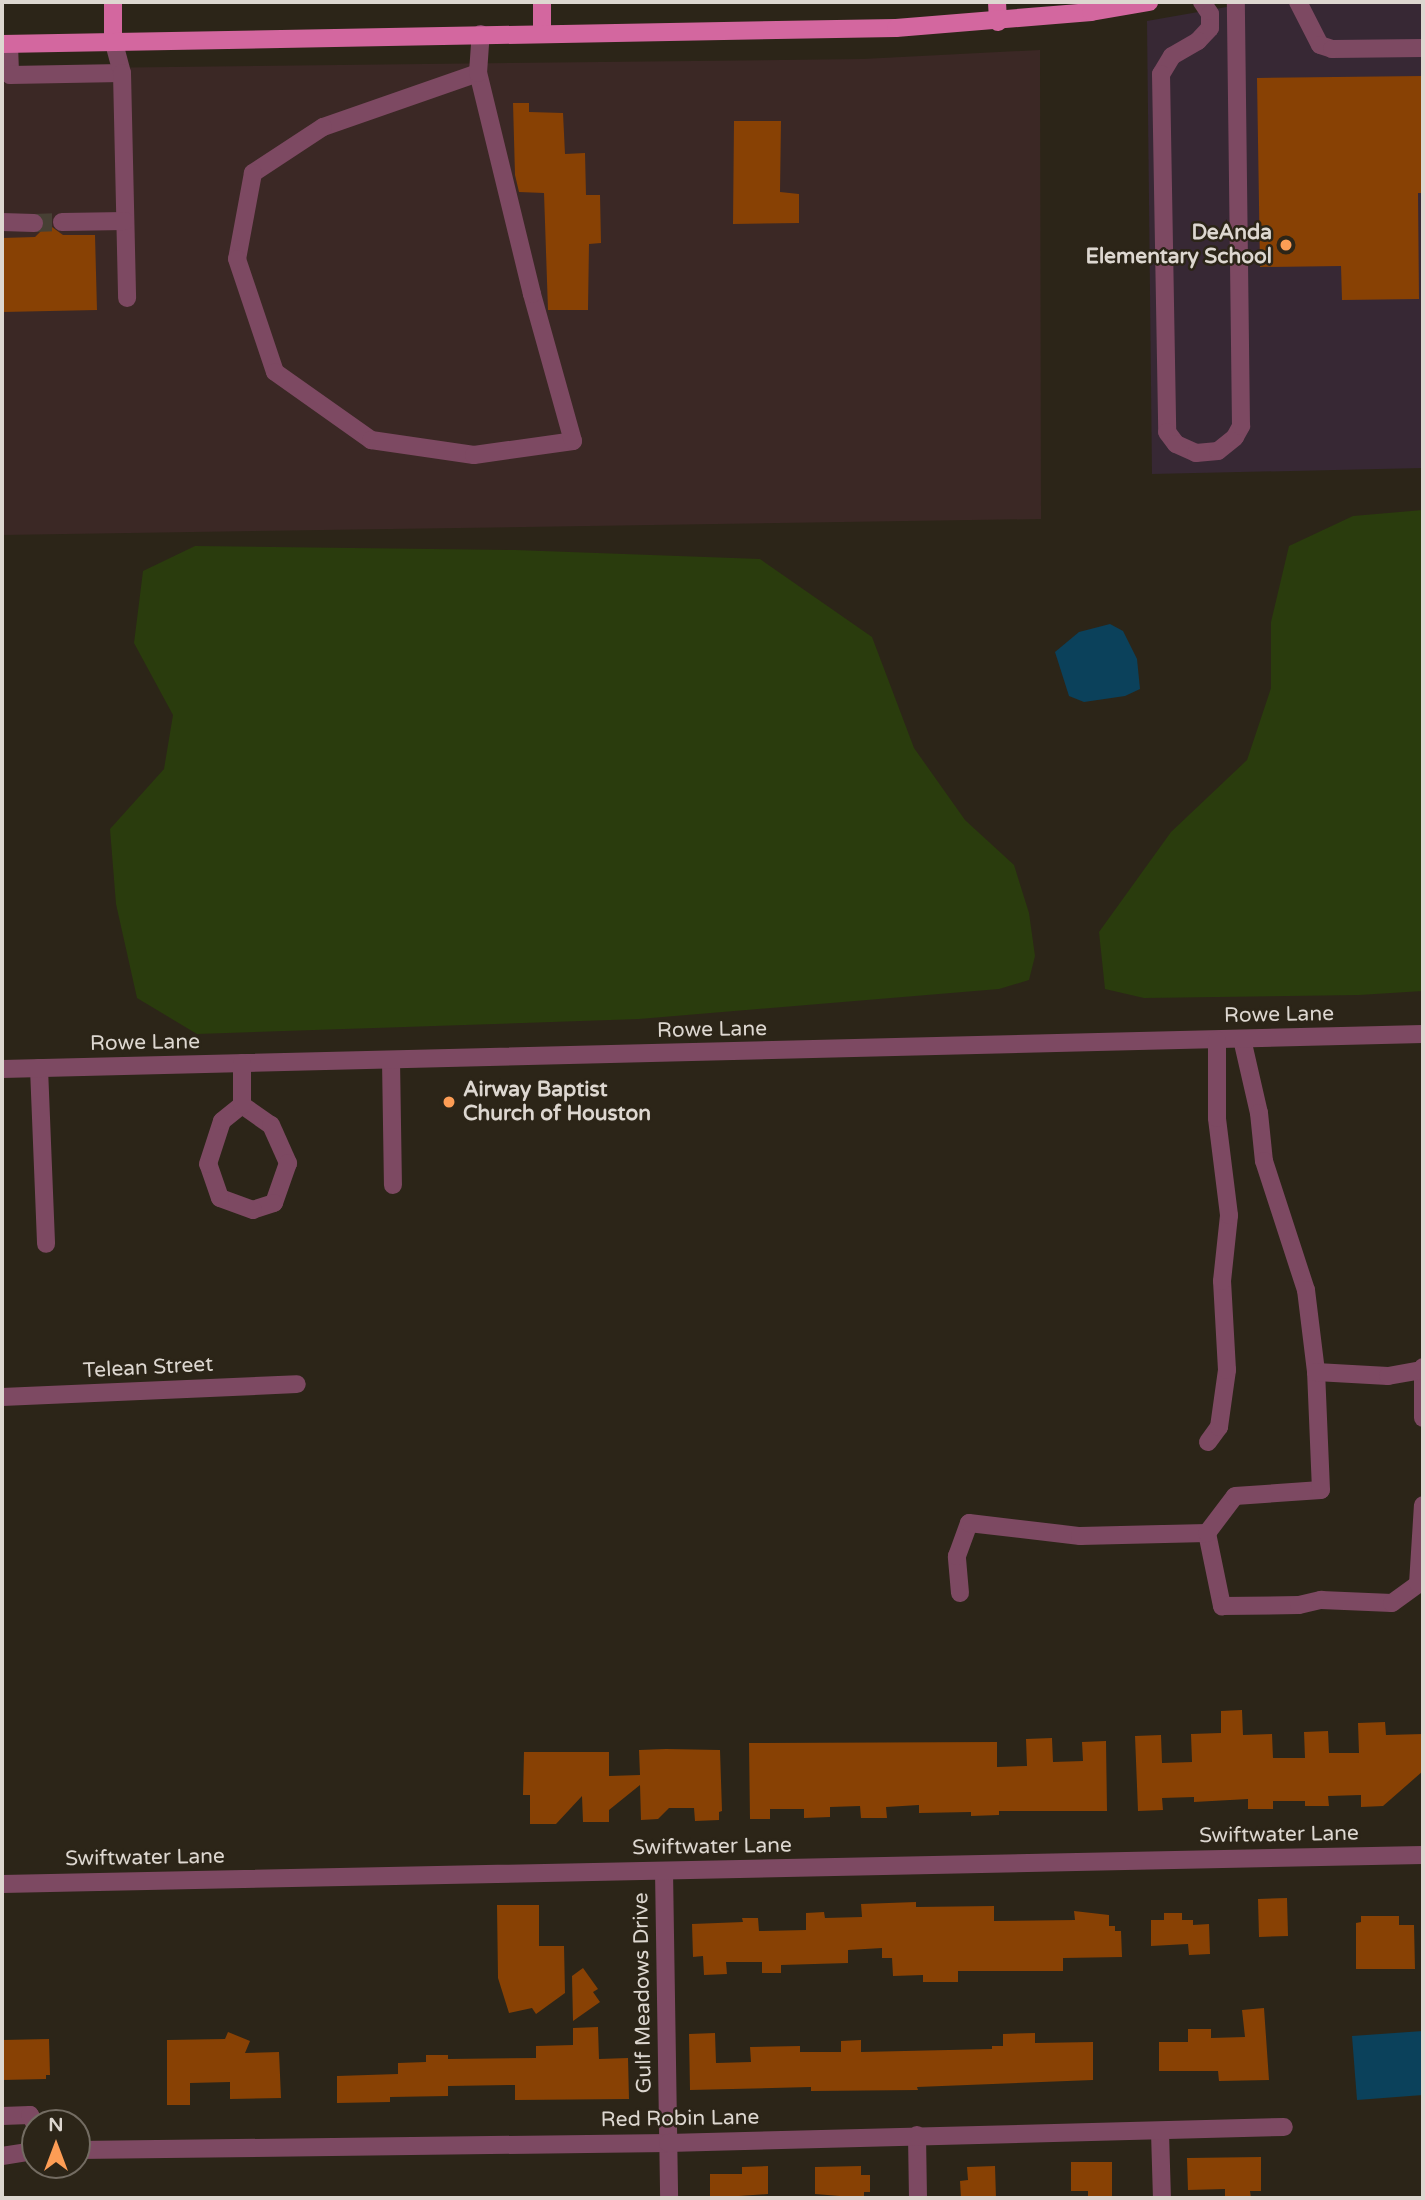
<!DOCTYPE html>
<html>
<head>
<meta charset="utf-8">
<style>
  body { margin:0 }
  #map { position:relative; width:1425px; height:2200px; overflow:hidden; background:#2c2518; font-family:"Varela Round",sans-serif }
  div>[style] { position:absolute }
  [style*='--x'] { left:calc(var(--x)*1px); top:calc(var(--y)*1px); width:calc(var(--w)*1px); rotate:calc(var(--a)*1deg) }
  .industrial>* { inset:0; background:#3b2825 }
  .education>* { inset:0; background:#372834 }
  .green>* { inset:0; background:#2a3c0d }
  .water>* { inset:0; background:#0b415b }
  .building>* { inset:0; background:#884104 }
  .minor-tunnel>* { height:18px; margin-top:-9px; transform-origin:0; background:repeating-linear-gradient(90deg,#474034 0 18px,transparent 0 27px) }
  .minor>* { height:18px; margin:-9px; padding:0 9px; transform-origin:9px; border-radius:9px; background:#7d4962 }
  .major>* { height:18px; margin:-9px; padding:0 9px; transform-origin:9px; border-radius:9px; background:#d3679f }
  .dots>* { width:19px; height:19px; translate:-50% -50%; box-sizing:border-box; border:4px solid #2c2518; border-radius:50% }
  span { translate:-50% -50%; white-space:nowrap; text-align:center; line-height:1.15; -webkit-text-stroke:5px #2c2518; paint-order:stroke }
  .poi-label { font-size:21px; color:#ddd7d0; font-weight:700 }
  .right { translate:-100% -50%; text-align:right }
  .left { translate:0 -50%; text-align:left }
  .street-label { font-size:21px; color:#ddd7d0 }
  .frame { position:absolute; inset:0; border:4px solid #ddd7d0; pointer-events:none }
  .north { position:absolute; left:21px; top:2109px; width:70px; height:70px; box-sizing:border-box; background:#2c2518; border:2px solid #736c62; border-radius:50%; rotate:0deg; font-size:19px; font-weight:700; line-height:28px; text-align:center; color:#ddd7d0 }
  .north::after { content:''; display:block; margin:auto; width:24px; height:32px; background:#fd9d55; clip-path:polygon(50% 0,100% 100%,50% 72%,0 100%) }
</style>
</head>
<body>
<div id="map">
  <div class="industrial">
    <i style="clip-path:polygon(1040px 50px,1041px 519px,2px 535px,2px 69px,863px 59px)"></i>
  </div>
  <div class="education">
    <i style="clip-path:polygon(1255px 2px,1423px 2px,1423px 468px,1152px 474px,1147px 21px)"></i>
  </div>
  <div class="green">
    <i style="clip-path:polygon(1423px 510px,1423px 991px,1359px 995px,1144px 998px,1105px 989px,1099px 932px,1171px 832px,1247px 760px,1271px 688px,1271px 622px,1289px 546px,1353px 516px)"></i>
    <i style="clip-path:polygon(195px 546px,515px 550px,760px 559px,872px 637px,914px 748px,965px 820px,1014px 865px,1029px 913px,1035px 956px,1029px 980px,999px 989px,639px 1019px,197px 1034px,137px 998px,116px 904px,110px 829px,164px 769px,173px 715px,134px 643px,143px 571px)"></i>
  </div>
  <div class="water">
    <i style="clip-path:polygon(1110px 624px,1123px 631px,1137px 659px,1140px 689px,1125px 696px,1084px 702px,1069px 696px,1055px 652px,1079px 632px)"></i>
    <i style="clip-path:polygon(1423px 2031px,1423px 2095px,1357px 2100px,1352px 2036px)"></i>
  </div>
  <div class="building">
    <i style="clip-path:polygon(1423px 76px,1423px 193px,1418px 193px,1419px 299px,1342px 300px,1341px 266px,1260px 267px,1257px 78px)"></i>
    <i style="clip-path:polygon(513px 103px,529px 103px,529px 112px,563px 113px,565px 154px,585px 153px,586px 195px,600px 195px,601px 243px,589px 244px,588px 310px,548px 310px,544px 193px,519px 192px,515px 175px)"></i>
    <i style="clip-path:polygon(734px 121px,781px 121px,780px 192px,799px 194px,799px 223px,733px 224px)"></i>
    <i style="clip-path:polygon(52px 216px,52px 227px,63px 235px,95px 235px,97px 310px,3px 312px,2px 238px,35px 237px,44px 228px,43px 217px)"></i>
    <i style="clip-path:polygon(1242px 1710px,1243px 1735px,1272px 1734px,1273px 1758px,1305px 1758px,1304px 1732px,1328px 1731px,1329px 1753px,1359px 1753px,1358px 1723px,1385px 1722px,1386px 1735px,1423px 1734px,1423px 1771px,1383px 1806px,1361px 1807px,1361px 1795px,1328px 1796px,1329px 1806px,1305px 1806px,1305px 1801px,1273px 1801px,1273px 1809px,1248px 1809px,1248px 1799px,1194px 1802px,1194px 1797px,1162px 1798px,1163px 1810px,1138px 1811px,1135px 1736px,1161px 1735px,1162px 1763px,1192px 1762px,1191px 1734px,1221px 1733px,1221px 1711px)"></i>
    <i style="clip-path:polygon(1052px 1738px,1053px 1762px,1083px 1761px,1082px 1742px,1106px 1741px,1107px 1811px,999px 1811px,999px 1815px,971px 1816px,971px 1812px,919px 1813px,919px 1805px,886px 1807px,887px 1818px,861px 1818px,860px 1806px,830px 1807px,830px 1817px,804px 1818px,804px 1809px,770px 1809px,770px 1819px,750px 1819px,749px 1743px,997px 1742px,997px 1767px,1027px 1766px,1026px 1739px)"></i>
    <i style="clip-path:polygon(666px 1749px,720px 1750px,722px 1811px,719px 1812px,719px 1820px,695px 1821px,694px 1808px,669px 1808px,658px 1819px,641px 1820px,640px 1785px,609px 1810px,609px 1822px,583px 1822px,582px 1796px,556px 1824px,530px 1824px,530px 1795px,523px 1795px,524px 1752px,609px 1752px,609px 1776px,640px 1775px,639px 1750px)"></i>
    <i style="clip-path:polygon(1287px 1898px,1288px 1936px,1259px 1937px,1258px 1899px)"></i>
    <i style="clip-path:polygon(916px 1902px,916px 1907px,994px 1906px,994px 1921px,1075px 1920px,1074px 1911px,1109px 1915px,1109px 1926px,1115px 1926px,1115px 1931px,1121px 1931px,1122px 1957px,1063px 1958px,1063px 1971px,958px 1971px,958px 1982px,923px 1982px,923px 1975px,893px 1976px,892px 1958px,882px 1958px,882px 1948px,848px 1950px,848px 1963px,781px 1965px,781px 1973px,762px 1973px,762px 1962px,726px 1962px,727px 1974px,704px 1975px,703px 1956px,693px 1957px,692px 1924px,743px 1922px,742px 1918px,758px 1918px,759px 1931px,806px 1930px,806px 1913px,824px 1912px,825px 1918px,862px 1917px,861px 1904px)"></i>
    <i style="clip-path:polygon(497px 1905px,539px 1905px,539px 1946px,564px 1946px,565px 1993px,536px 2014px,532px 2008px,509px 2013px,498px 1978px)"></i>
    <i style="clip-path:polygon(1164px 1913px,1182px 1913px,1182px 1920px,1193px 1920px,1193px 1925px,1209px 1924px,1210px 1954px,1189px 1955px,1188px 1944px,1151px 1946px,1151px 1920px,1164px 1920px)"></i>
    <i style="clip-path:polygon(1361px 1916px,1399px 1916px,1399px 1925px,1414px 1925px,1415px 1969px,1356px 1969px,1356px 1923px,1361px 1922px)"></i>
    <i style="clip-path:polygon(583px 1968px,598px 1989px,593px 1992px,600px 2002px,573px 2021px,572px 1976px)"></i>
    <i style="clip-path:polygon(1264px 2008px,1269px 2080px,1219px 2081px,1218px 2071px,1159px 2071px,1159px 2042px,1188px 2042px,1188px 2029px,1211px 2029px,1211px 2038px,1245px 2037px,1242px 2010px)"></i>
    <i style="clip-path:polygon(598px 2027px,599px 2059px,628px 2058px,629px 2099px,515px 2100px,515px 2085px,448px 2086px,448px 2096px,390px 2097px,390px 2102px,337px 2103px,337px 2076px,398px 2074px,398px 2063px,426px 2062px,426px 2055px,448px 2055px,448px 2059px,536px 2058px,536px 2046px,573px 2045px,573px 2028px)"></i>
    <i style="clip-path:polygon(228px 2032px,250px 2041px,245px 2053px,279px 2052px,281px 2098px,230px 2099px,230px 2082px,190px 2083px,190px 2105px,167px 2105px,167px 2040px,225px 2039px)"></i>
    <i style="clip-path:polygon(715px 2033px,716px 2063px,751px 2062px,750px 2047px,800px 2046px,800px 2052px,841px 2052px,841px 2041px,861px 2040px,861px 2052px,992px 2049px,992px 2046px,1003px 2046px,1003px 2034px,1035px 2033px,1035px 2043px,1093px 2042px,1093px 2080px,917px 2087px,918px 2090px,811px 2091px,811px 2087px,690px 2090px,689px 2034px)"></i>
    <i style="clip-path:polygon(49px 2039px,50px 2075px,46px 2075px,46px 2079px,2px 2080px,2px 2040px)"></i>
    <i style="clip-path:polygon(1261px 2157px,1261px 2191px,1250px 2191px,1251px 2198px,1225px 2198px,1225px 2189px,1188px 2190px,1187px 2158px)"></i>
    <i style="clip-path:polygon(1071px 2162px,1112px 2162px,1112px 2198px,1088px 2198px,1088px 2191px,1071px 2191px)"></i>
    <i style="clip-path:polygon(768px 2166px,768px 2194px,710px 2198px,710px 2174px,742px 2174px,742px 2167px)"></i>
    <i style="clip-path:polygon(861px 2166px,861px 2175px,870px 2175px,870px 2192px,864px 2192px,864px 2198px,815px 2194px,815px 2167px)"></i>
    <i style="clip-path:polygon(995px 2166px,996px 2198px,961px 2198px,960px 2181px,968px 2180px,967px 2167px)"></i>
  </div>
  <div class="minor-tunnel">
    <i style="--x:34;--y:223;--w:28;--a:-2"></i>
  </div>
  <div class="minor">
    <i style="--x:1202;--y:2;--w:14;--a:56"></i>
    <i style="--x:1210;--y:14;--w:14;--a:90"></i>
    <i style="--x:1210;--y:28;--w:18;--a:133"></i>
    <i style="--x:1198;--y:41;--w:30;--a:150"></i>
    <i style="--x:1172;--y:56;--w:21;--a:121"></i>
    <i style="--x:1161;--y:74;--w:358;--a:89"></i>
    <i style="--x:1167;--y:432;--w:15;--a:53"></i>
    <i style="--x:1176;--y:444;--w:22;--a:24"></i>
    <i style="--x:1196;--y:453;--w:22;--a:-5"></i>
    <i style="--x:1218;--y:451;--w:22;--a:-39"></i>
    <i style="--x:1235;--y:437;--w:13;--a:-61"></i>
    <i style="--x:1241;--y:426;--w:424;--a:-90.7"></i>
    <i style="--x:1298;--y:2;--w:48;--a:62.9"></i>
    <i style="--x:1320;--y:45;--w:13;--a:18"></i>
    <i style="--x:1332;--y:49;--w:91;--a:-0.6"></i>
    <i style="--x:9;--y:44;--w:31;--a:88"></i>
    <i style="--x:10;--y:75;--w:112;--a:-1"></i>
    <i style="--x:122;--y:73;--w:34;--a:-105"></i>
    <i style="--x:122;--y:73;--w:225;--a:88.7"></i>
    <i style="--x:478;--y:73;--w:164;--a:160.8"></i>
    <i style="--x:323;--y:127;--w:84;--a:146.7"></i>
    <i style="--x:253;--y:173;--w:87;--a:100.5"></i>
    <i style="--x:237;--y:259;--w:119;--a:71.4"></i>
    <i style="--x:275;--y:372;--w:118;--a:35.3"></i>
    <i style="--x:371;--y:440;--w:104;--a:8.3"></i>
    <i style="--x:474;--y:455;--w:100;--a:-8"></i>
    <i style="--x:573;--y:441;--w:153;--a:-105.6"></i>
    <i style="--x:532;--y:294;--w:228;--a:-103.7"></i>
    <i style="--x:478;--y:73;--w:39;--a:-86"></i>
    <i style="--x:2;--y:222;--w:32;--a:2"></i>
    <i style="--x:62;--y:222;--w:63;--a:-0.9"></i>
    <i style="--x:1242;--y:1039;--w:76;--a:77.1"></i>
    <i style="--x:1259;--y:1113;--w:48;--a:84.1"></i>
    <i style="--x:1264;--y:1161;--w:136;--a:72"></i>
    <i style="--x:1306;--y:1290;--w:83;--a:83"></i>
    <i style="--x:391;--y:1060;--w:125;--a:89.1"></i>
    <i style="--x:39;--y:1068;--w:176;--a:87.7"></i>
    <i style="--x:2;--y:1069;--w:1421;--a:-1.41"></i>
    <i style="--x:242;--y:1105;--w:35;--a:35"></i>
    <i style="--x:271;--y:1125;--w:42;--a:65.9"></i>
    <i style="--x:288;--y:1163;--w:42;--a:109.3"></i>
    <i style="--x:274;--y:1203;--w:22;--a:162"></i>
    <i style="--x:253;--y:1210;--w:35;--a:-160"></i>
    <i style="--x:220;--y:1198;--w:36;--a:-109"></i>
    <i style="--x:208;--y:1164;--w:45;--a:-72"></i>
    <i style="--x:222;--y:1121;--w:26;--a:-39"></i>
    <i style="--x:242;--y:1105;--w:42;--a:-90"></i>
    <i style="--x:1423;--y:1367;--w:51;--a:90"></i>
    <i style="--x:2;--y:1397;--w:295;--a:-2.5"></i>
    <i style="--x:1208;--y:1442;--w:19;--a:-54"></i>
    <i style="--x:1219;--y:1427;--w:58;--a:-82"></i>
    <i style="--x:1227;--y:1370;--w:89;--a:-93.2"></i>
    <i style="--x:1222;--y:1281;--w:66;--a:-83.9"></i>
    <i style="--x:1229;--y:1215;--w:98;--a:-97.1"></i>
    <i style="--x:1217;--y:1118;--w:78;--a:-90"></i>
    <i style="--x:1207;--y:1533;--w:75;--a:78.4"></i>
    <i style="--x:1222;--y:1606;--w:77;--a:-0.7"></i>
    <i style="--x:1299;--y:1605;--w:23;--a:-13"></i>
    <i style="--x:1321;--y:1600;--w:71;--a:2.4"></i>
    <i style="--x:1392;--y:1603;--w:32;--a:-36"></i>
    <i style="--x:1418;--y:1584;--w:79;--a:-86.4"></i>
    <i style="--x:960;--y:1593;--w:37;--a:-95"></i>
    <i style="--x:957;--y:1556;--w:35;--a:-70"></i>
    <i style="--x:969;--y:1523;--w:112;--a:6.7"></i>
    <i style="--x:1080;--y:1536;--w:127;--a:-1.4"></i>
    <i style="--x:1207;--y:1533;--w:46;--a:-52.9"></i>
    <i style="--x:1235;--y:1496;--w:86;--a:-4"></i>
    <i style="--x:1321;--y:1490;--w:118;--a:-92.4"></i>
    <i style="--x:1316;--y:1372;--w:72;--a:3.2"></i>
    <i style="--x:1388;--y:1376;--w:35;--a:-10"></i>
    <i style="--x:664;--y:1871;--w:327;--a:89.1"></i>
    <i style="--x:2;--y:1884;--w:1421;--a:-1.17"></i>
    <i style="--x:2;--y:2116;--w:28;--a:-2"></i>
    <i style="--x:30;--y:2115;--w:10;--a:61"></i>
    <i style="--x:1160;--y:2132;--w:66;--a:88.3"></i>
    <i style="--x:917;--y:2135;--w:63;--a:89.1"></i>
    <i style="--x:77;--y:2150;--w:591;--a:-0.68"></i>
    <i style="--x:668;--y:2143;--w:616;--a:-1.49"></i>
    <i style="--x:2;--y:2156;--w:33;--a:-9"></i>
  </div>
  <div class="major">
    <i style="--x:113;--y:2;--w:38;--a:90"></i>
    <i style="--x:542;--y:2;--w:30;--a:90"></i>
    <i style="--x:997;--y:2;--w:20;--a:87"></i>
    <i style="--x:2;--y:44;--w:894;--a:-1.03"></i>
    <i style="--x:896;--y:28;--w:196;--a:-4.7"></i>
    <i style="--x:1091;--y:12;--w:59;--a:-9.8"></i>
  </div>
  <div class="dots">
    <i style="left:1286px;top:245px;background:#fd9d55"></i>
    <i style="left:449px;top:1102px;background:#fd9d55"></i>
  </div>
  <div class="poi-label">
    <span class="right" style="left:1272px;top:245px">DeAnda<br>Elementary School</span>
    <span class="left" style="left:463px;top:1102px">Airway Baptist<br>Church of Houston</span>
  </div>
  <div class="street-label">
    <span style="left:1279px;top:1015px;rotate:-1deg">Rowe Lane</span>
    <span style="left:712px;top:1030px;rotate:-1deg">Rowe Lane</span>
    <span style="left:145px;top:1043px;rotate:-1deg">Rowe Lane</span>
    <span style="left:148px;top:1368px;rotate:-3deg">Telean Street</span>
    <span style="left:1279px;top:1835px;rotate:-1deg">Swiftwater Lane</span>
    <span style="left:712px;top:1847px;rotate:-1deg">Swiftwater Lane</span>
    <span style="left:145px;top:1858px;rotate:-1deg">Swiftwater Lane</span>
    <span style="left:643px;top:1993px;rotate:-91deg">Gulf Meadows Drive</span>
    <span style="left:680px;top:2119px;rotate:-1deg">Red Robin Lane</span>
  </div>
  <div class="frame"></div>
  <div class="north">N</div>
</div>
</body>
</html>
